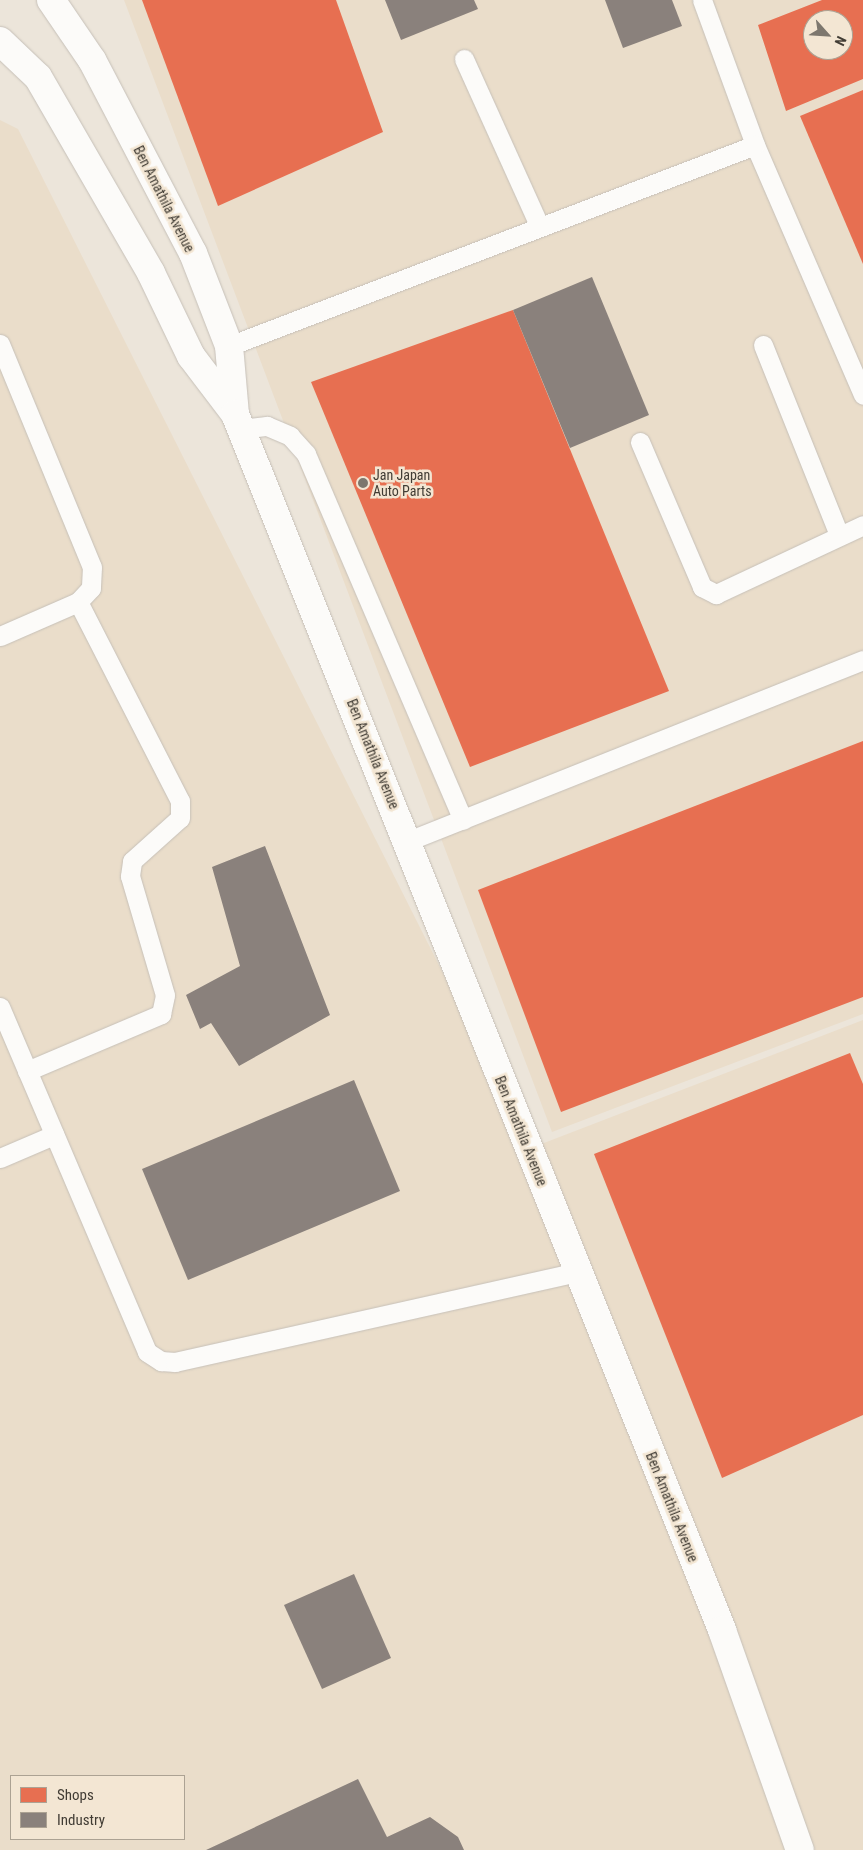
<!DOCTYPE html>
<html>
<head>
<meta charset="utf-8">
<style>
  body { margin:0 }
  #map { position:relative; width:863px; height:1850px; overflow:hidden; background:#ece5da; font-family:"Roboto Condensed",sans-serif }
  div>[style] { position:absolute }
  [style*='--x'] { left:calc(var(--x)*1px); top:calc(var(--y)*1px); width:calc(var(--w)*1px); rotate:calc(var(--a)*1deg) }
  .built>* { inset:0; background:#eaddca }
  .shops>* { inset:0; background:#e76f51 }
  .industry>* { inset:0; background:#8a817c }
  .roads { filter:drop-shadow(0 0 1px #c6c0b8) drop-shadow(0 0 1px #c6c0b8) }
  .service>* { height:19px; margin:-9.5px; padding:0 9.5px; transform-origin:9.5px; border-radius:9.5px; background:#fcfbf9 }
  .minor>* { height:28px; margin:-14px; padding:0 14px; transform-origin:14px; border-radius:14px; background:#fcfbf9 }
  .dots>* { width:14px; height:14px; translate:-50% -50%; box-sizing:border-box; border:2px solid #f3e6d3; border-radius:50% }
  span { translate:-50% -50%; white-space:nowrap; text-align:center; line-height:1.15; -webkit-text-stroke:5px #f3e6d3; paint-order:stroke }
  .street-label { font-size:14px; color:#413c34 }
  .poi-label { font-size:14px; color:#413c34 }
  .left { translate:0 -50%; text-align:left }
  .legend { position:absolute; left:10px; top:1775px; width:175px; height:65px; box-sizing:border-box; background:#f3e6d3; border:1px solid #aca293; margin:0; padding:6px 9px; list-style:none; font-size:15px; color:#413c34 }
  .legend li { display:flex; align-items:center; gap:10px; height:25px }
  .legend b { width:25px; border:1px solid #aca293 }
  .north { position:absolute; left:803px; top:10px; width:50px; height:50px; box-sizing:border-box; background:#f3e6d3; border:1px solid #aca293; border-radius:50%; rotate:116deg; font-size:14px; font-weight:700; line-height:20px; text-align:center; color:#413c34 }
  .north::after { content:''; display:block; margin:auto; width:18px; height:22px; background:#7d776e; clip-path:polygon(50% 0,100% 100%,50% 72%,0 100%) }
</style>
</head>
<body>
<div id="map">
  <div class="built">
    <i style="clip-path:polygon(evenodd,124px 0,863px 0,863px 1014px,552px 1132px,124px 0,813px 20px,843px 20px,843px 50px,813px 50px,813px 20px)"></i>
    <i style="clip-path:polygon(evenodd,0 120px,18px 129px,531px 1148px,863px 1020px,863px 1850px,0 1850px,0 120px,11px 1776px,184px 1776px,184px 1839px,11px 1839px,11px 1776px)"></i>
  </div>
  <div class="shops">
    <i style="clip-path:polygon(142px 0,336px 0,383px 132px,218px 206px)"></i>
    <i style="clip-path:polygon(evenodd,822px 0,863px 0,863px 79px,786px 111px,758px 25px,822px 0,813px 20px,843px 20px,843px 50px,813px 50px,813px 20px)"></i>
    <i style="clip-path:polygon(863px 90px,863px 264px,800px 116px)"></i>
    <i style="clip-path:polygon(513px 310px,669px 691px,470px 767px,311px 382px)"></i>
    <i style="clip-path:polygon(863px 741px,863px 997px,561px 1112px,478px 890px)"></i>
    <i style="clip-path:polygon(850px 1053px,863px 1084px,863px 1415px,722px 1478px,594px 1154px)"></i>
  </div>
  <div class="industry">
    <i style="clip-path:polygon(385px 0,474px 0,478px 9px,401px 40px)"></i>
    <i style="clip-path:polygon(605px 0,672px 0,682px 26px,623px 48px)"></i>
    <i style="clip-path:polygon(592px 277px,649px 415px,570px 448px,513px 310px)"></i>
    <i style="clip-path:polygon(265px 846px,330px 1015px,239px 1066px,211px 1023px,200px 1029px,186px 995px,240px 966px,212px 867px)"></i>
    <i style="clip-path:polygon(354px 1080px,400px 1191px,188px 1280px,142px 1169px)"></i>
    <i style="clip-path:polygon(354px 1574px,391px 1658px,322px 1689px,284px 1605px)"></i>
    <i style="clip-path:polygon(358px 1779px,387px 1837px,430px 1817px,458px 1837px,464px 1850px,206px 1850px)"></i>
  </div>
  <div class="roads">
    <div class="service">
      <i style="--x:702;--y:0;--w:154;--a:69.9"></i>
      <i style="--x:755;--y:145;--w:272;--a:66.6"></i>
      <i style="--x:464;--y:59;--w:184;--a:65.7"></i>
      <i style="--x:0;--y:344;--w:241;--a:67.6"></i>
      <i style="--x:92;--y:567;--w:21;--a:93"></i>
      <i style="--x:91;--y:588;--w:19;--a:133"></i>
      <i style="--x:78;--y:602;--w:85;--a:156.4"></i>
      <i style="--x:763;--y:345;--w:205;--a:68.2"></i>
      <i style="--x:229;--y:346;--w:563;--a:-20.91"></i>
      <i style="--x:241;--y:429;--w:26;--a:-7"></i>
      <i style="--x:267;--y:426;--w:25;--a:23"></i>
      <i style="--x:290;--y:436;--w:24;--a:48"></i>
      <i style="--x:306;--y:454;--w:398;--a:66.8"></i>
      <i style="--x:640;--y:442;--w:158;--a:66.8"></i>
      <i style="--x:702;--y:587;--w:16;--a:27"></i>
      <i style="--x:716;--y:594;--w:162;--a:-25.1"></i>
      <i style="--x:408;--y:841;--w:490;--a:-21.7"></i>
      <i style="--x:0;--y:1007;--w:375;--a:66.9"></i>
      <i style="--x:147;--y:1352;--w:17;--a:33"></i>
      <i style="--x:161;--y:1361;--w:14;--a:4"></i>
      <i style="--x:175;--y:1362;--w:412;--a:-12.6"></i>
      <i style="--x:27;--y:1071;--w:146;--a:-23"></i>
      <i style="--x:161;--y:1014;--w:19;--a:-78"></i>
      <i style="--x:165;--y:995;--w:124;--a:-106.4"></i>
      <i style="--x:130;--y:876;--w:15;--a:-82"></i>
      <i style="--x:132;--y:861;--w:64;--a:-41.9"></i>
      <i style="--x:180;--y:818;--w:17;--a:-90"></i>
      <i style="--x:180;--y:801;--w:224;--a:-117.1"></i>
      <i style="--x:0;--y:1158;--w:59;--a:-23.1"></i>
    </div>
    <div class="minor">
      <i style="--x:51;--y:0;--w:73;--a:55.7"></i>
      <i style="--x:92;--y:60;--w:218;--a:62.4"></i>
      <i style="--x:193;--y:253;--w:100;--a:68.8"></i>
      <i style="--x:229;--y:346;--w:68;--a:85"></i>
      <i style="--x:0;--y:41;--w:52;--a:43.5"></i>
      <i style="--x:38;--y:77;--w:226;--a:60"></i>
      <i style="--x:151;--y:273;--w:92;--a:64.3"></i>
      <i style="--x:191;--y:356;--w:73;--a:52.8"></i>
      <i style="--x:235;--y:414;--w:1310;--a:68.17"></i>
      <i style="--x:722;--y:1630;--w:233;--a:70.5"></i>
    </div>
  </div>
  <div class="dots">
    <i style="left:363px;top:483px;background:#7d776e"></i>
  </div>
  <div class="street-label">
    <span style="left:164px;top:199px;rotate:63deg">Ben Amathila Avenue</span>
    <span style="left:373px;top:754px;rotate:68deg">Ben Amathila Avenue</span>
    <span style="left:521px;top:1131px;rotate:68deg">Ben Amathila Avenue</span>
    <span style="left:672px;top:1507px;rotate:68deg">Ben Amathila Avenue</span>
  </div>
  <div class="poi-label">
    <span class="left" style="left:373px;top:483px">Jan Japan<br>Auto Parts</span>
  </div>
  <ul class="legend">
  <li><b style="height:14px;background:#e76f51"></b>Shops</li>
  <li><b style="height:14px;background:#8a817c"></b>Industry</li>
  </ul>
  <div class="north">N</div>
</div>
</body>
</html>
